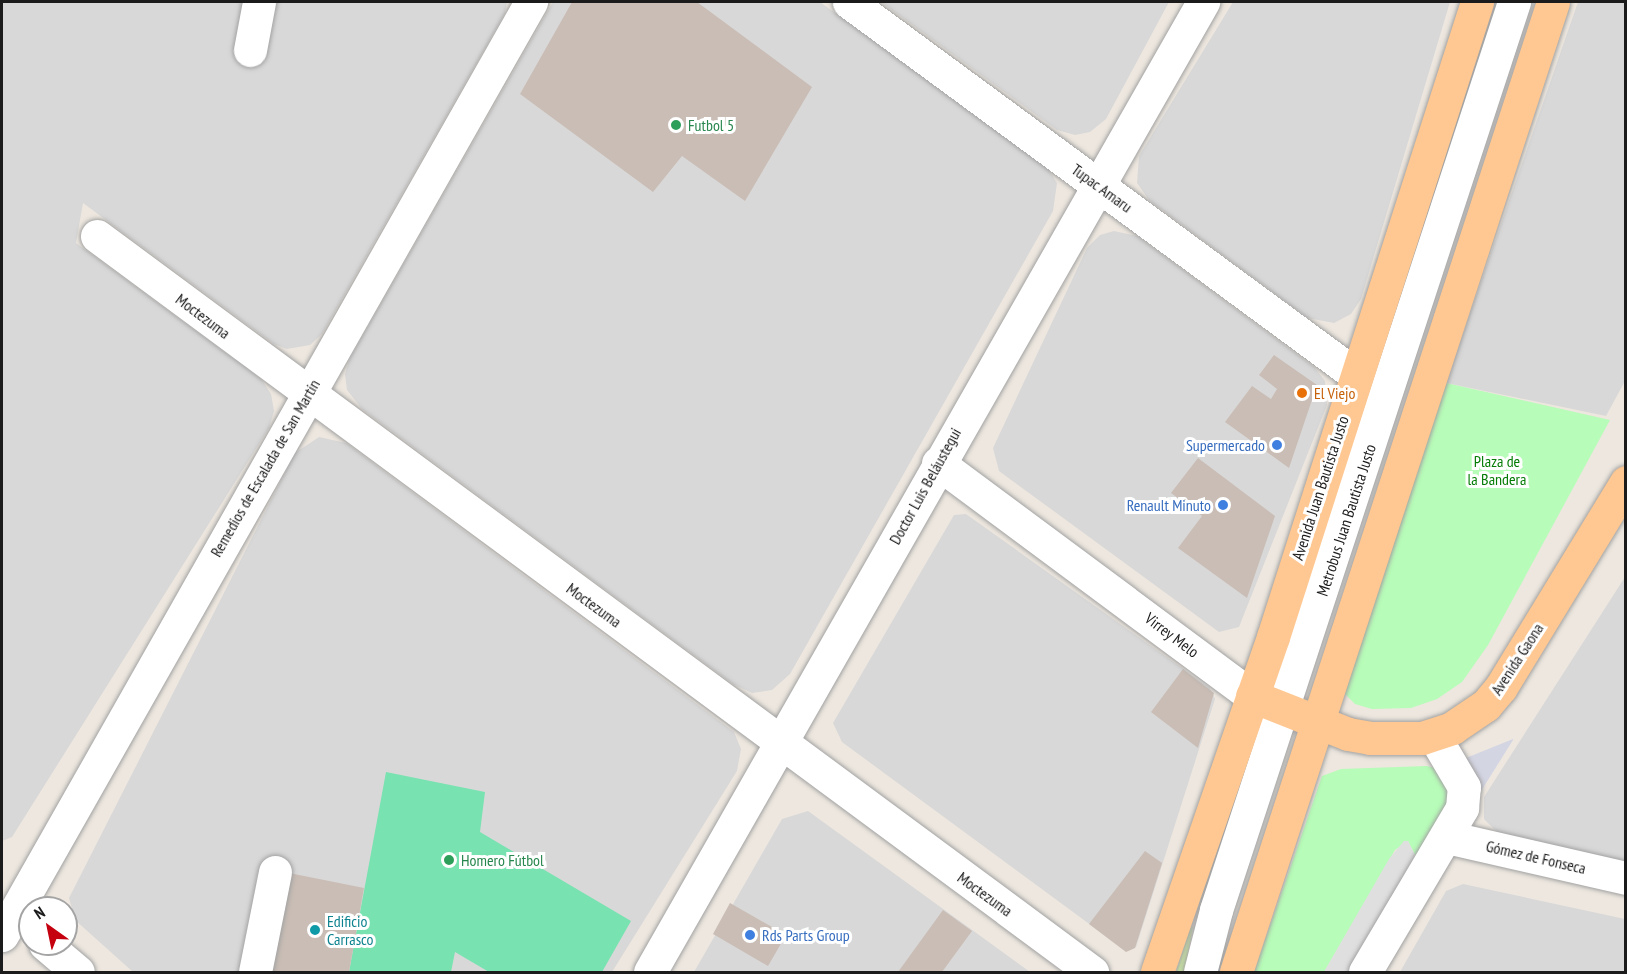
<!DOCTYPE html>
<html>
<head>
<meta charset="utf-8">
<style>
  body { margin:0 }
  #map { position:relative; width:1627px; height:974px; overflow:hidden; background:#ede7df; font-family:"PT Sans Narrow",sans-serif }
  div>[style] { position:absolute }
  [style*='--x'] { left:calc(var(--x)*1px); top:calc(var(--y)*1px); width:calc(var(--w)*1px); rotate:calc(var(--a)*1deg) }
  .residential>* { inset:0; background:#d9d8d8 }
  .grass>* { inset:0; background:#cbeba1 }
  .park>* { inset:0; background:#b7fcb8 }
  .pitch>* { inset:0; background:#78e2b1 }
  .parking>* { inset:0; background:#dfdfdf }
  .plaza>* { inset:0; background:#d4d5e3 }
  .building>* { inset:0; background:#c9bdb5 }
  .roads { filter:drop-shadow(0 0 2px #a2a2a2) drop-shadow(0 0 2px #a2a2a2) }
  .minor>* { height:33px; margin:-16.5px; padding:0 16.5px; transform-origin:16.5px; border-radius:16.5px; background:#fff }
  .major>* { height:33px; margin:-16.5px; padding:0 16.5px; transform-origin:16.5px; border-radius:16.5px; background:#ffc892 }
  .dots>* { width:16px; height:16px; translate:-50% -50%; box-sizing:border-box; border:3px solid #fff; border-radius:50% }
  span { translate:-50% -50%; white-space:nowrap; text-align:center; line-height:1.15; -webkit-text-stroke:6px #fff; paint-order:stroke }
  .leisure-label { font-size:16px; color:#27864d }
  .left { translate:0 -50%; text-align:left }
  .street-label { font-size:16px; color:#1b1b1b }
  .food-label { font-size:16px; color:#c56008 }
  .shop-label { font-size:16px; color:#366cbe }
  .right { translate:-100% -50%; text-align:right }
  .park-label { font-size:16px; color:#057c06 }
  .culture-label { font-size:16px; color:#0d838f }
  .frame { position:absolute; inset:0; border:3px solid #1b1b1b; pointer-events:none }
  .north { position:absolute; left:18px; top:896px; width:60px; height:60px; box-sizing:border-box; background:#fff; border:2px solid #a4a4a4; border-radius:50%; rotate:327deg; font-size:16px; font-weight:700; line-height:24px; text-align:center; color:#1b1b1b }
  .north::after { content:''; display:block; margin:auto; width:21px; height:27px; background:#c5000f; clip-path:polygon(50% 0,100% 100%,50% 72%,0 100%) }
</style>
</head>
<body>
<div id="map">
  <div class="residential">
    <i style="clip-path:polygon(2px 2px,507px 2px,505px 13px,322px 334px,310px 345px,287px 349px,274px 344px,83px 203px,76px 243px,261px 379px,271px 394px,274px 411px,269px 428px,12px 837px,2px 841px)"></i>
    <i style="clip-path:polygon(553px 2px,820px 2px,1046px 166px,1057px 183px,1053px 211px,790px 674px,772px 690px,752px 693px,733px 684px,362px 409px,347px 390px,345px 374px,350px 358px)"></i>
    <i style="clip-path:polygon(881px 2px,1169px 2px,1106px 119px,1090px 132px,1075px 135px,1057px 130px)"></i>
    <i style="clip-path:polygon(1233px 2px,1450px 2px,1361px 299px,1351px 314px,1334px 323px,1308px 318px,1149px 200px,1137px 183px,1139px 156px)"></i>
    <i style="clip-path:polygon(1578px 2px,1625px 2px,1625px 381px,1606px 416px,1446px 383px)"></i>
    <i style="clip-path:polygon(1114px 231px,1137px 236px,1314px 367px,1325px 381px,1327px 405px,1239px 627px,1219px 632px,999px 471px,993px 448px,1087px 248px,1100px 235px)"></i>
    <i style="clip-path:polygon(319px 437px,346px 443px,734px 732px,741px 749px,737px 771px,612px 972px,133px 972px,75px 920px,69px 898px,295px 453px)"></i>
    <i style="clip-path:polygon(966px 514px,1210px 688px,1215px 699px,1136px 947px,1126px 951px,842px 742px,833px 723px,954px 515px)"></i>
    <i style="clip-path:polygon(1625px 577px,1625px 862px,1499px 834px,1484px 819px,1484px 797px)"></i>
    <i style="clip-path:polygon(808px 811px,1030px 972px,694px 972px,782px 819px)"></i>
    <i style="clip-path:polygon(1463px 884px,1625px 919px,1625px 972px,1400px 972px,1446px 891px)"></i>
  </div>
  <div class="grass">
    <i style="clip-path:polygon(1193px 926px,1185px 972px,1176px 972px,1190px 929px)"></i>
  </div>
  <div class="park">
    <i style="clip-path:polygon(1446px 383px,1610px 420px,1488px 645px,1462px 682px,1437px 699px,1411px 708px,1372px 709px,1355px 704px,1344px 693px)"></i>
    <i style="clip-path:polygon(1427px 766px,1435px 768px,1452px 797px,1416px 857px,1408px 841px,1395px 850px,1324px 972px,1254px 972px,1322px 776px,1341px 769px)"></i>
  </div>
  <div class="pitch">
    <i style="clip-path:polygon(386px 772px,485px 792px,480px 832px,631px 921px,602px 972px,489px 972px,455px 952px,451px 972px,349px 972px)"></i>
  </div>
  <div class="parking">
    <i style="clip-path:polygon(1404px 841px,1408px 841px,1416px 857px,1350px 972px,1324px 972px,1389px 859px)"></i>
  </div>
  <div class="plaza">
    <i style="clip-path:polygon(1513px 739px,1513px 740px,1478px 796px,1466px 758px)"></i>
  </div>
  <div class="building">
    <i style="clip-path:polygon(572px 2px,697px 2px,812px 87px,745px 201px,682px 156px,653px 192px,520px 94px)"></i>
    <i style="clip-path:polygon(1274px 355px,1317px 385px,1289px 468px,1225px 422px,1252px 386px,1271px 399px,1277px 389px,1259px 375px)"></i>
    <i style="clip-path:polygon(1198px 458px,1275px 516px,1247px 598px,1178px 548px,1202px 516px,1171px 493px)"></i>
    <i style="clip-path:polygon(1183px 669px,1214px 693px,1198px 748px,1151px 712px)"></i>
    <i style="clip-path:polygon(1145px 851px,1162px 863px,1135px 948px,1126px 952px,1089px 924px)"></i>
    <i style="clip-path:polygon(284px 872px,364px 888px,349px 972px,265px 972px)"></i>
    <i style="clip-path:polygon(730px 903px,786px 935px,768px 966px,713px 934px)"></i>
    <i style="clip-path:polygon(943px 910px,972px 931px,942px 972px,898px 972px)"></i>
  </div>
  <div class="roads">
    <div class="minor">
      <i style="--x:849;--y:2;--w:629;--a:36.34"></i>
      <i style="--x:250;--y:50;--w:49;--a:-79.4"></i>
      <i style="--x:97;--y:236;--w:1238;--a:36.49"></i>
      <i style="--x:938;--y:463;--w:391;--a:36.6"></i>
      <i style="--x:1447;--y:837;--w:184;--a:12.9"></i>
      <i style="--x:2;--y:935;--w:1073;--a:-60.45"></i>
      <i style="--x:45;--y:944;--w:43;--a:40.3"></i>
      <i style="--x:255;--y:972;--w:102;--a:-78.7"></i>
      <i style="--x:650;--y:972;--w:1117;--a:-60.31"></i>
      <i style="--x:1200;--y:972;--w:64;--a:-75.5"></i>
      <i style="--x:1216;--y:910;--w:956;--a:-71.83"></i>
      <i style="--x:1365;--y:972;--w:191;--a:-59.4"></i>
      <i style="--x:1462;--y:808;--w:21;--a:-85"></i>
      <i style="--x:1464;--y:787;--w:59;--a:-120.5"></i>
    </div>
    <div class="major">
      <i style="--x:1252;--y:696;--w:103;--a:21.6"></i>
      <i style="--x:1348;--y:734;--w:22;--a:10"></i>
      <i style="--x:1370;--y:738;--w:52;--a:0"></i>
      <i style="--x:1422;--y:738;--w:32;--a:-18"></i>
      <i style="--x:1452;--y:728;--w:41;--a:-34.1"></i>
      <i style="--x:1486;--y:705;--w:23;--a:-50"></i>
      <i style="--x:1501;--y:687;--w:240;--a:-58.6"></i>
      <i style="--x:1157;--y:972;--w:355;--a:-70.9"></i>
      <i style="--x:1273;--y:637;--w:667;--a:-72.19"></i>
      <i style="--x:1236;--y:972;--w:1020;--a:-71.9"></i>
    </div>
  </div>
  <div class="dots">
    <i style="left:676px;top:125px;background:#2e9e5b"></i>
    <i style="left:1302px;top:393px;background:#e8710a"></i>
    <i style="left:1277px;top:445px;background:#3f7fe0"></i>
    <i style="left:1223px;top:505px;background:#3f7fe0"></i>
    <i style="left:449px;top:860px;background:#2e9e5b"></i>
    <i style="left:315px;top:930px;background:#0f9aa8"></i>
    <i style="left:750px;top:935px;background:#3f7fe0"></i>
  </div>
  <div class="leisure-label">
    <span class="left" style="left:688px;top:125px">Futbol 5</span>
    <span class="left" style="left:461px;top:860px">Homero Fútbol</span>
  </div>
  <div class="street-label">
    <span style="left:1102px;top:188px;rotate:36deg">Tupac Amaru</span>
    <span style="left:203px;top:316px;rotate:37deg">Moctezuma</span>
    <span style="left:265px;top:468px;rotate:-60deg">Remedios de Escalada de San Martín</span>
    <span style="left:925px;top:486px;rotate:-61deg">Doctor Luis Beláustegui</span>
    <span style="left:1320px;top:488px;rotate:-72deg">Avenida Juan Bautista Justo</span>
    <span style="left:1346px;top:520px;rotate:-72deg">Metrobus Juan Bautista Justo</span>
    <span style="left:594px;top:605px;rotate:36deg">Moctezuma</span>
    <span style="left:1172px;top:635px;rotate:37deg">Virrey Melo</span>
    <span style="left:1517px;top:659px;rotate:-57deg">Avenida Gaona</span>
    <span style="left:1536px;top:857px;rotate:13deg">Gómez de Fonseca</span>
    <span style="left:985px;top:894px;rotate:36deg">Moctezuma</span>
  </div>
  <div class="food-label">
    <span class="left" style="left:1314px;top:393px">El Viejo</span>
  </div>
  <div class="shop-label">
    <span class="right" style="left:1265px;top:445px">Supermercado</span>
    <span class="right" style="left:1211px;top:505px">Renault Minuto</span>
    <span class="left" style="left:762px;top:935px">Rds Parts Group</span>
  </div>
  <div class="park-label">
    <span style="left:1497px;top:470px">Plaza de<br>la Bandera</span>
  </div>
  <div class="culture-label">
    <span class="left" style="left:327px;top:930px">Edificio<br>Carrasco</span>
  </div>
  <div class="frame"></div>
  <div class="north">N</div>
</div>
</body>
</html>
